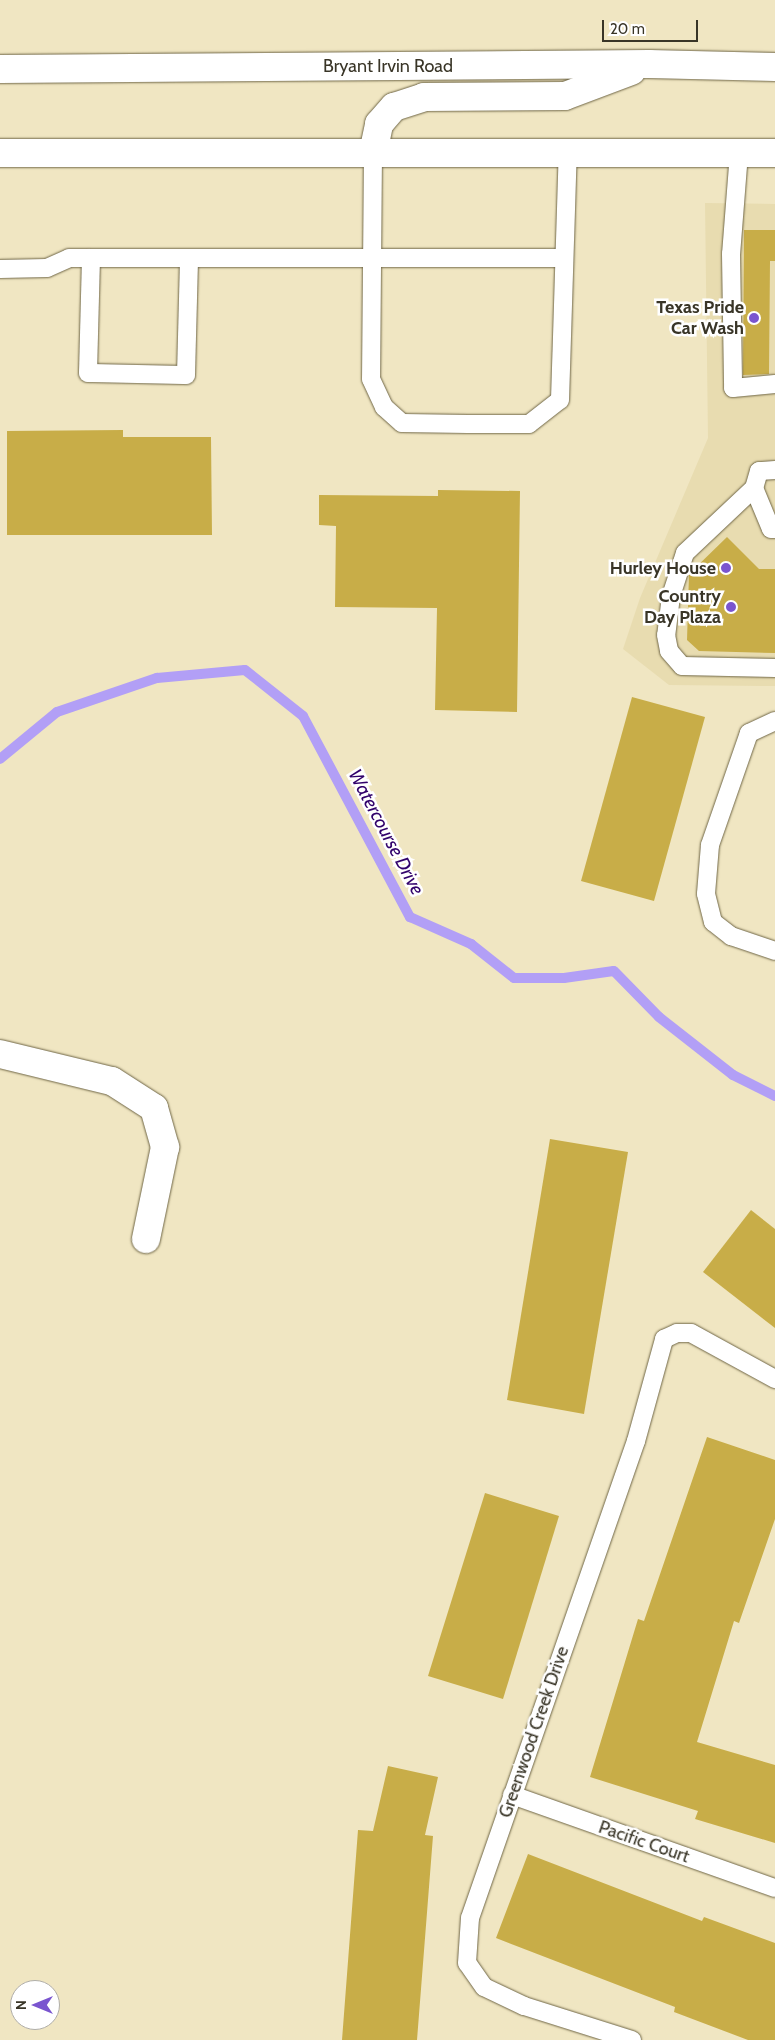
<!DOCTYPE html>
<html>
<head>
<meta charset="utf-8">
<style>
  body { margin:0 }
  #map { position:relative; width:775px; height:2040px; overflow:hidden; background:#f0e6c2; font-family:Cabin,sans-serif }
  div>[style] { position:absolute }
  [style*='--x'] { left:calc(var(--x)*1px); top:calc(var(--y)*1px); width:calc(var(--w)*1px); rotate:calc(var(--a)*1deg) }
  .built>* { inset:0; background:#e8dcb0 }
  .stream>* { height:10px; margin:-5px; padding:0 5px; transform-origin:5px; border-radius:5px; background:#b29ff6 }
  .building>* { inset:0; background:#c8ad48 }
  .roads { filter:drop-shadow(0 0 1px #6f6646) drop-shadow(0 0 1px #6f6646) }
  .service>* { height:18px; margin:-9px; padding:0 9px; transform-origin:9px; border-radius:9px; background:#fff }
  .minor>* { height:28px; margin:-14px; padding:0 14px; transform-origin:14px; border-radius:14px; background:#fff }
  .secondary>* { height:28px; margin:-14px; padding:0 14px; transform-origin:14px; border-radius:14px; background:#fff }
  .dots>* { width:14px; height:14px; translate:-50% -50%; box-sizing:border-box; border:2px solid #fff; border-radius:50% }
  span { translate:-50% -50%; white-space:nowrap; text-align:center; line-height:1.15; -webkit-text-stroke:5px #fff; paint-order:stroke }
  .street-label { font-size:18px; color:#393527 }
  .poi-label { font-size:18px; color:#393527; font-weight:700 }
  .right { translate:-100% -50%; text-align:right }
  .water-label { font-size:19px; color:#31026b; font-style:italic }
  .north { position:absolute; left:10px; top:1980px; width:50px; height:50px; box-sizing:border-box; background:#fff; border:1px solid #b0aea9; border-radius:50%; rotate:270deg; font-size:14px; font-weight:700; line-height:20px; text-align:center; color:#393527 }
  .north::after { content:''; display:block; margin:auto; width:18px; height:22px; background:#7a55cf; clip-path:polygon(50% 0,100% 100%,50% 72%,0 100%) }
  .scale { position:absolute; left:602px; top:20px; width:96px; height:22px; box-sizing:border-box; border:2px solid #393527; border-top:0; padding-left:6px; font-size:15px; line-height:18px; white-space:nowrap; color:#393527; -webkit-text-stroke:4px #fff; paint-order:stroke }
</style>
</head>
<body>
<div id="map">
  <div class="built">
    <i style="clip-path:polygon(705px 203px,775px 204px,775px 686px,669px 685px,623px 649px,640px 598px,708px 438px)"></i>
  </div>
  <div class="stream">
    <i style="--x:0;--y:759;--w:74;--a:-39.5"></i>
    <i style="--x:57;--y:712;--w:106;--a:-18.8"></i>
    <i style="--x:157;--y:678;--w:88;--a:-5.2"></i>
    <i style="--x:245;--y:670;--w:74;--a:38.4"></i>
    <i style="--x:303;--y:716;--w:228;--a:62"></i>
    <i style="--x:410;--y:917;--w:67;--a:23.9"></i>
    <i style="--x:471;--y:944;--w:55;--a:38.3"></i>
    <i style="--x:514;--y:978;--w:50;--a:0"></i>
    <i style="--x:564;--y:978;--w:50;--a:-8"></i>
    <i style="--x:614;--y:971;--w:64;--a:45.6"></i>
    <i style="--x:659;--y:1017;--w:94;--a:38.1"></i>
    <i style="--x:733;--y:1075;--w:47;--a:26.6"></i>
  </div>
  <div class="building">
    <i style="clip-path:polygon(744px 230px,775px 230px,775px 261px,770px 261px,769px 374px,743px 375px)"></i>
    <i style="clip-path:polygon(123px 430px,123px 437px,211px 437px,212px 535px,7px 535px,7px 431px)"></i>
    <i style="clip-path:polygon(438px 490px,520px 491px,517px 712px,435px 710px,437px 608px,335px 607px,336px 526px,319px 525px,319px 495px,438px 496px)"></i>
    <i style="clip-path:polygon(727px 537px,759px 569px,775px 569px,775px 653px,699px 651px,687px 640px,689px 574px)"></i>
    <i style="clip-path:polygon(632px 697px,705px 717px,654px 901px,581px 881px)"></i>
    <i style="clip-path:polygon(550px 1139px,628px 1152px,584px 1414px,507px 1400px)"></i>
    <i style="clip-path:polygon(751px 1210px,775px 1229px,775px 1328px,703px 1272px)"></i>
    <i style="clip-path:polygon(707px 1437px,775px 1460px,775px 1519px,739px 1623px,734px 1621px,697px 1742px,775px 1765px,775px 1843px,695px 1819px,698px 1811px,590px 1777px,638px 1619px,644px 1621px)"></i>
    <i style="clip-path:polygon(485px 1493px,559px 1516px,503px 1699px,428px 1676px)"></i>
    <i style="clip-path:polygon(388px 1766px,438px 1777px,425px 1835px,433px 1836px,417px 2040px,342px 2040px,358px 1830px,373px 1831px)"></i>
    <i style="clip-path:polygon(528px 1854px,702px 1921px,704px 1917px,775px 1943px,775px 2040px,748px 2040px,674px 2012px,675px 2007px,496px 1938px)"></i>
  </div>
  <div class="roads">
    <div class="service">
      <i style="--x:373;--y:153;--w:226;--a:90.5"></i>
      <i style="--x:371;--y:379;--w:31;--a:65"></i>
      <i style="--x:384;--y:407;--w:24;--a:42"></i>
      <i style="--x:402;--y:423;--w:66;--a:0.9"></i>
      <i style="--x:468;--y:424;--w:61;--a:0"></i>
      <i style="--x:529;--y:424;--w:39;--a:-38"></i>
      <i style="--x:560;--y:400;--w:248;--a:-88.2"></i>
      <i style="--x:739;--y:153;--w:101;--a:94.5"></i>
      <i style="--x:731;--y:254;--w:134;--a:89.1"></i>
      <i style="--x:733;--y:388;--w:42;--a:-5.4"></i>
      <i style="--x:91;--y:258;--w:115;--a:91.5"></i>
      <i style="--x:88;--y:373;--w:98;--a:1.2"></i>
      <i style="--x:186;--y:375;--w:116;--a:-88.5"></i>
      <i style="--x:0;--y:269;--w:47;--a:-1.2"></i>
      <i style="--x:47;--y:268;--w:24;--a:-24"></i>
      <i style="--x:69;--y:258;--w:494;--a:0"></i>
      <i style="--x:775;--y:470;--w:16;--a:176"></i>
      <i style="--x:759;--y:471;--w:18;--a:106"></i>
      <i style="--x:754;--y:488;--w:44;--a:67.5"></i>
      <i style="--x:771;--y:529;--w:4;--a:0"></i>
      <i style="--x:754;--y:488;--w:95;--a:136.7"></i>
      <i style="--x:685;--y:553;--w:45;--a:108"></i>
      <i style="--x:671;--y:596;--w:39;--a:97"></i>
      <i style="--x:666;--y:635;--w:16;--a:79"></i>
      <i style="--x:669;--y:651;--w:20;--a:49"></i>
      <i style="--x:682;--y:666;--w:93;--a:1.2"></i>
      <i style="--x:775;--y:721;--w:29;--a:155"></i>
      <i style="--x:749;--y:733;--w:119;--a:109.2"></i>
      <i style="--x:710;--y:845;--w:49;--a:94.7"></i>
      <i style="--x:706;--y:894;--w:29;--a:76"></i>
      <i style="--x:713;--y:922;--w:23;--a:38"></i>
      <i style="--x:731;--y:936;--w:46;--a:18.8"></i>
      <i style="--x:512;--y:1795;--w:279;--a:19.5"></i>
      <i style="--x:632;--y:2040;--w:113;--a:-162.5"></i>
      <i style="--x:524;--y:2006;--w:44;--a:-154.6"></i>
      <i style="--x:484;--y:1987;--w:29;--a:-125"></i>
      <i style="--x:467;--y:1963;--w:45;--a:-86.2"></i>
      <i style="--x:470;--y:1918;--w:505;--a:-70.81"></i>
      <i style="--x:636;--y:1441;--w:106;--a:-74.6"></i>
      <i style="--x:664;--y:1339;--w:14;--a:-25"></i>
      <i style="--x:677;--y:1333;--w:14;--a:0"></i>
      <i style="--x:691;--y:1333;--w:96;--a:28.7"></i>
    </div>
    <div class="minor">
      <i style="--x:0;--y:1054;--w:115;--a:13.6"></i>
      <i style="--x:112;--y:1081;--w:50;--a:32.7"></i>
      <i style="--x:154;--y:1108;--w:41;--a:74.2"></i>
      <i style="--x:165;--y:1147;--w:94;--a:101.7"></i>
    </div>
    <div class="secondary">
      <i style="--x:0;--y:69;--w:649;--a:-0.44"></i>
      <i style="--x:649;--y:64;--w:126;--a:1.4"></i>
      <i style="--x:0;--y:153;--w:775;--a:0"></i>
      <i style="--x:373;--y:153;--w:30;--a:-78"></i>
      <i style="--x:379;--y:124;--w:23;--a:-49"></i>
      <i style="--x:394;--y:107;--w:32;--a:-18"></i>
      <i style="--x:424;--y:97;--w:141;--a:-0.4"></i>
      <i style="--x:565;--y:96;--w:71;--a:-20.7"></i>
    </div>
  </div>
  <div class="dots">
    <i style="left:754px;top:318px;background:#7a55cf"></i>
    <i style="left:726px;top:568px;background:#7a55cf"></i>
    <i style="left:731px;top:607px;background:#7a55cf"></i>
  </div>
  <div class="street-label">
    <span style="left:388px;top:66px">Bryant Irvin Road</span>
    <span style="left:534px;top:1732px;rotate:-71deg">Greenwood Creek Drive</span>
    <span style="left:644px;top:1842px;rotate:19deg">Pacific Court</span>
  </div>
  <div class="poi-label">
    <span class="right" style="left:744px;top:318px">Texas Pride<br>Car Wash</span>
    <span class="right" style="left:716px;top:568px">Hurley House</span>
    <span class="right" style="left:721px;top:607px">Country<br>Day Plaza</span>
  </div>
  <div class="water-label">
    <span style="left:386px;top:832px;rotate:62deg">Watercourse Drive</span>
  </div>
  <div class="north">N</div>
  <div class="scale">20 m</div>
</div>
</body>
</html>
